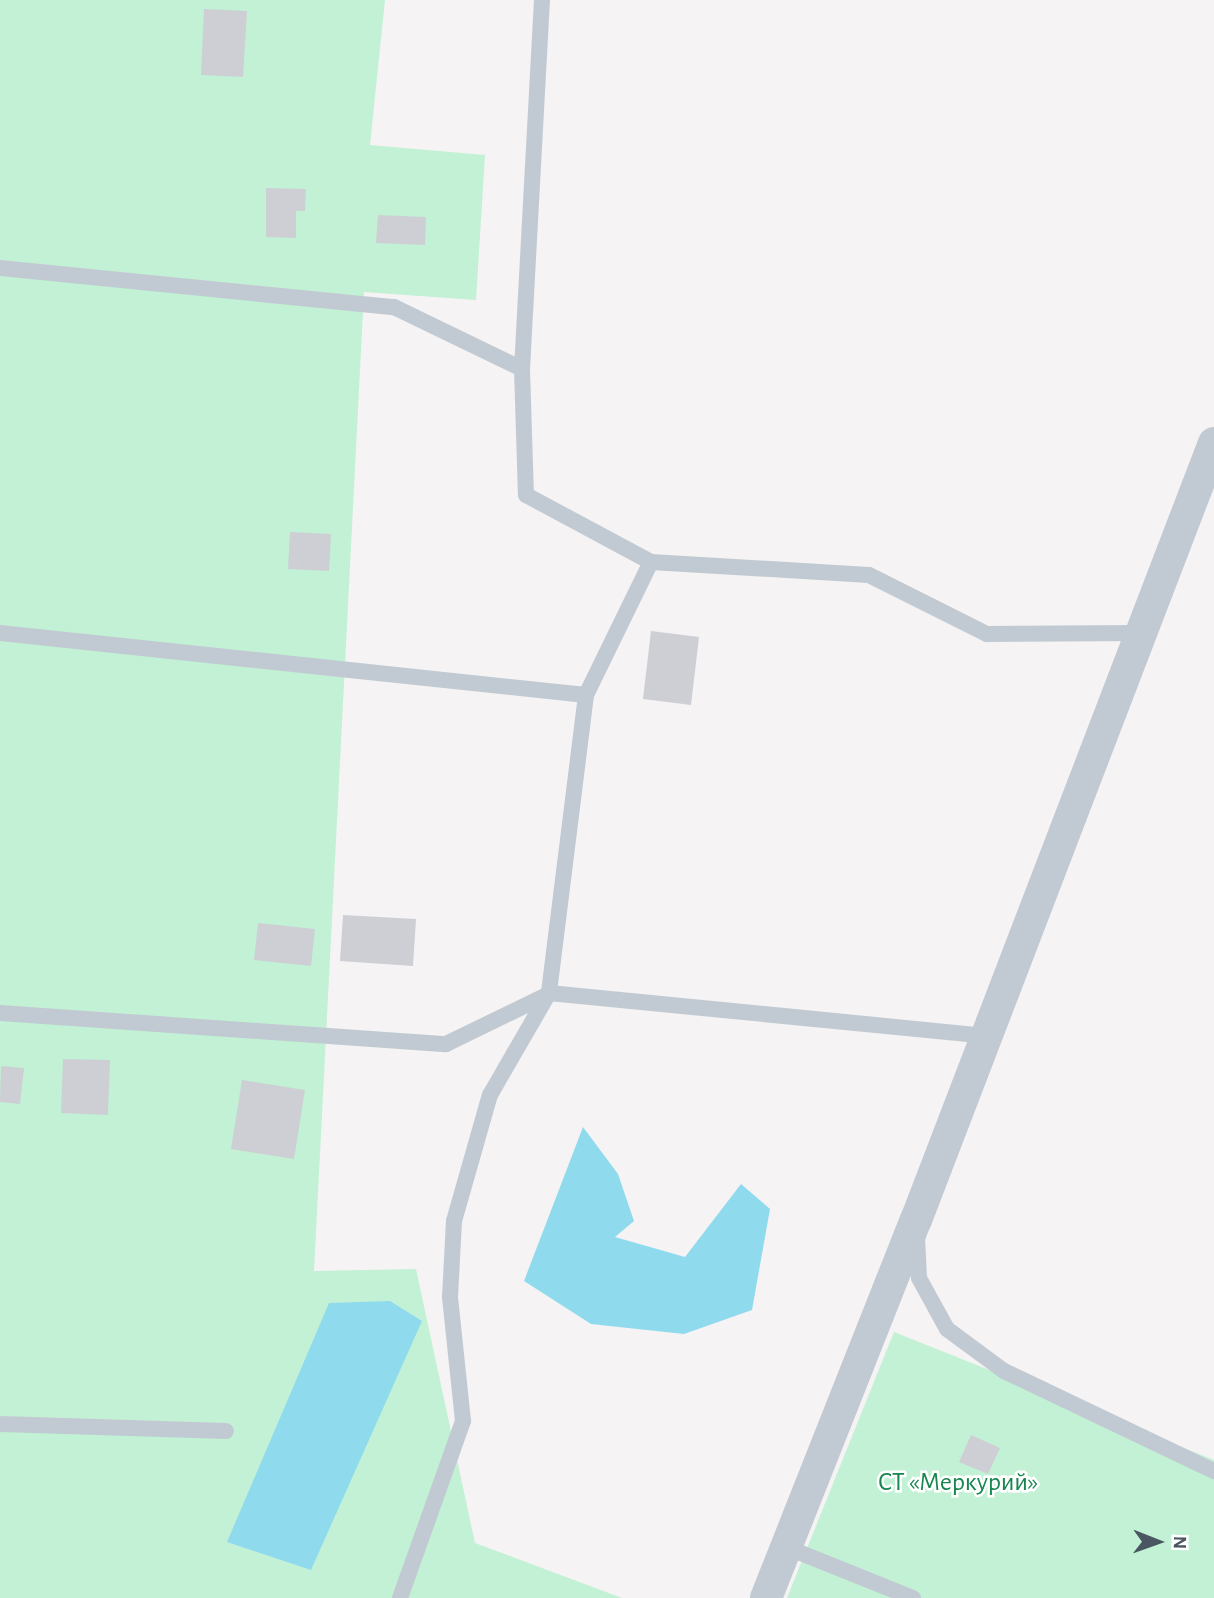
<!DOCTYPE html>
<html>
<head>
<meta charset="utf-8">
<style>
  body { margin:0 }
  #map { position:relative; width:1214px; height:1598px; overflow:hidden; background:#f5f3f3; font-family:"Alegreya Sans",sans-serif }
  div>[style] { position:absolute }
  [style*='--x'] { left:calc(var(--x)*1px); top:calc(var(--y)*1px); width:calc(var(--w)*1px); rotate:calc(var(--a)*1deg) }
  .green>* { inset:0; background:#c3f1d5 }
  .water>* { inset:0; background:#90daee }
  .building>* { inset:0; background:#cdcfd5 }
  .service>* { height:16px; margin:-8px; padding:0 8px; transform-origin:8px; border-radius:8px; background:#c1cad2 }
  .minor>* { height:32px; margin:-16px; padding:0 16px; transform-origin:16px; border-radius:16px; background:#c1cad2 }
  span { translate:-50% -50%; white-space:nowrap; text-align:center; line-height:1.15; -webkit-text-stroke:5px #fff; paint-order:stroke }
  .park-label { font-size:26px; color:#17864f }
  .north { position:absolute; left:1123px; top:1507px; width:70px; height:70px; -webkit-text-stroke:5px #fff; paint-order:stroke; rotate:91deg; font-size:19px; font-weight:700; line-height:28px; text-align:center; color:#4a5661 }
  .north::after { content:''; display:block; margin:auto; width:24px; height:32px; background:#4a5661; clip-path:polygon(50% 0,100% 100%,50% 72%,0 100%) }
</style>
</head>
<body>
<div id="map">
  <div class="green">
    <i style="clip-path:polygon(0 0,385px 0,370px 145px,485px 155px,476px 300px,364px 292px,314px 1271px,416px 1269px,475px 1543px,622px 1598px,0 1598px)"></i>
    <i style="clip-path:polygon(894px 1332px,1214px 1460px,1214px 1598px,787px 1598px)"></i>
  </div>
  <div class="water">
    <i style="clip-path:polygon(583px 1127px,618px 1174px,634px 1221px,615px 1237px,685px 1257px,741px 1184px,770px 1209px,752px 1310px,684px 1334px,591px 1324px,524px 1281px)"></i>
    <i style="clip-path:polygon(390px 1301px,422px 1321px,311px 1570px,227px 1542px,329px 1303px)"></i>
  </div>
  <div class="building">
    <i style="clip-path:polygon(204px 9px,247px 11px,243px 77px,201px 75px)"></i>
    <i style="clip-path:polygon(266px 188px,306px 189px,305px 211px,296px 211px,296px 238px,266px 237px)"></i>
    <i style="clip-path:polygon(378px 215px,426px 217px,425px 245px,376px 243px)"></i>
    <i style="clip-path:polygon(290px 532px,331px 534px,329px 571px,288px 569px)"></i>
    <i style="clip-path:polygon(651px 631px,699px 637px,691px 705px,643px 699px)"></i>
    <i style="clip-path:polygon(343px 915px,416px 919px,413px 966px,340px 961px)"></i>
    <i style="clip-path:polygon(258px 923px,315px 929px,311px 966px,254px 960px)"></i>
    <i style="clip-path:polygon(63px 1059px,110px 1060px,108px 1115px,61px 1113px)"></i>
    <i style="clip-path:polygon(1px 1066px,24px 1068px,20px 1104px,0 1102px)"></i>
    <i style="clip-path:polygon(242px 1080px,305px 1090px,294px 1159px,231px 1149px)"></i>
    <i style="clip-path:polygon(971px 1435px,1000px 1448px,988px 1474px,959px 1462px)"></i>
  </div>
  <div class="service">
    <i style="--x:0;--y:268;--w:396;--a:5.7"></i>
    <i style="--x:394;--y:307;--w:142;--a:25.8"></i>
    <i style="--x:522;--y:369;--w:126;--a:88.2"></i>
    <i style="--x:526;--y:495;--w:142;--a:28.2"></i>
    <i style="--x:651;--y:562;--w:218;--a:3.4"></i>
    <i style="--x:869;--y:575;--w:132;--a:26.6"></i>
    <i style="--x:987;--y:634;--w:156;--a:-0.4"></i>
    <i style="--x:522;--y:369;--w:370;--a:-86.9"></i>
    <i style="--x:0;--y:633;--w:589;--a:6.04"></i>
    <i style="--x:586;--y:695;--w:148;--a:-64"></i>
    <i style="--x:586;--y:695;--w:300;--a:97.1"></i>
    <i style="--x:549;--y:993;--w:439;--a:5.6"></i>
    <i style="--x:0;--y:1013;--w:447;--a:4"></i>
    <i style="--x:446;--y:1044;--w:114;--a:-25.9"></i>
    <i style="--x:917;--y:1237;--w:41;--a:87.2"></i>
    <i style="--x:919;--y:1278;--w:58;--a:61.2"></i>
    <i style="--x:947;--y:1329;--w:71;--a:36.4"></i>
    <i style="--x:1004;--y:1371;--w:233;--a:25.5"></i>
    <i style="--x:0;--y:1424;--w:226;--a:1.8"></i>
    <i style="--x:786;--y:1547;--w:137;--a:21.9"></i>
    <i style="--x:400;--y:1598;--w:188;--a:-70.4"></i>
    <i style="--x:463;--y:1421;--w:125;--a:-96"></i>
    <i style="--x:450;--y:1297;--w:76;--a:-87"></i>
    <i style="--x:454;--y:1221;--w:131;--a:-74.1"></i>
    <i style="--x:490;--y:1095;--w:118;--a:-60"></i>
  </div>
  <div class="minor">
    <i style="--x:766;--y:1598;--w:407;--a:-68.4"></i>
    <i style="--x:916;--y:1220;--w:832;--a:-69.02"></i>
  </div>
  <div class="park-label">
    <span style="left:958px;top:1483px">СТ «Меркурий»</span>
  </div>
  <div class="north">N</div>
</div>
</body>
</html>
